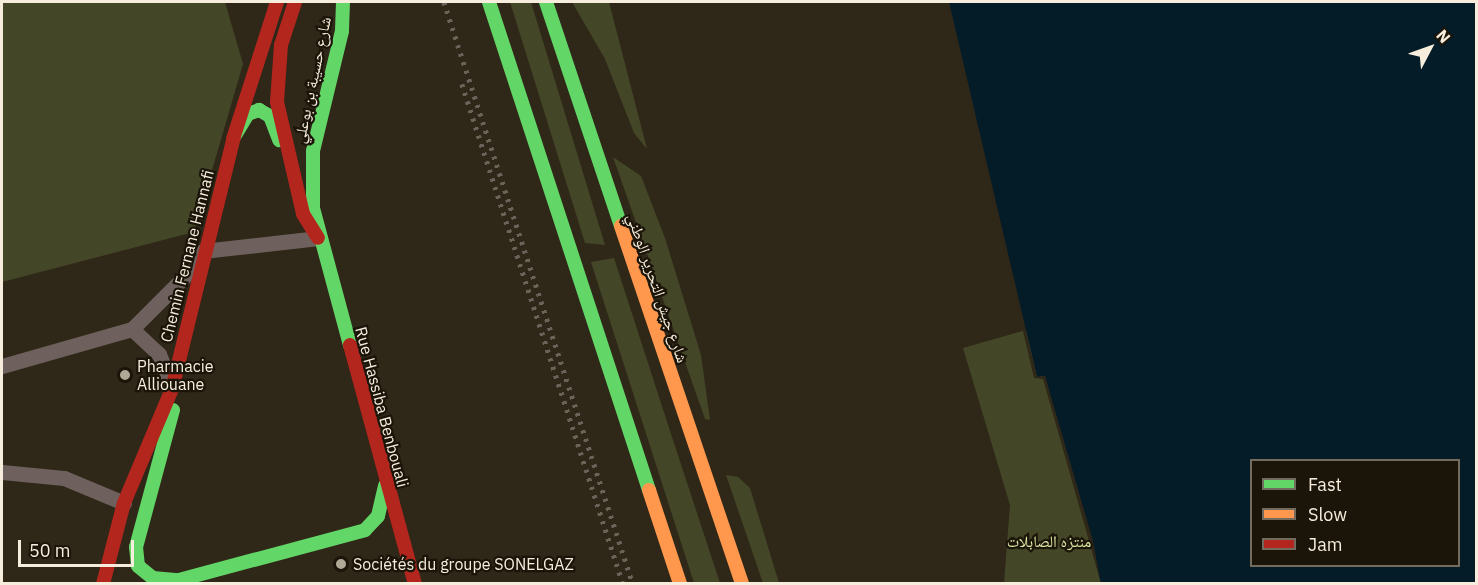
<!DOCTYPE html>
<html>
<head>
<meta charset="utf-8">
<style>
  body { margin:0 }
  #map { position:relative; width:1478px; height:585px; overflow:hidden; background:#2f2718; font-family:"IBM Plex Sans","Noto Naskh Arabic",sans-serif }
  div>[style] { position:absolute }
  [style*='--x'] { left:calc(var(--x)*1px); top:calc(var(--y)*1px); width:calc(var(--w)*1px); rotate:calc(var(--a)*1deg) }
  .green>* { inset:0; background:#434727 }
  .water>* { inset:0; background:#041b28 }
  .pier>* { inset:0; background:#2f2718 }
  .street>* { height:15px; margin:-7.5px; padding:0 7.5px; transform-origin:7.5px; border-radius:7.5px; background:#6e615d }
  .fast>* { height:14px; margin:-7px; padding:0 7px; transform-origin:7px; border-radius:7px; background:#63d668 }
  .slow>* { height:14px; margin:-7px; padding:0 7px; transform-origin:7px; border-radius:7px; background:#ff974d }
  .jam>* { height:14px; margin:-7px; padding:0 7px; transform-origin:7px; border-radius:7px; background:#b3261e }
  .rail>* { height:4.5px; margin-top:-2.25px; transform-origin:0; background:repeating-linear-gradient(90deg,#6b6259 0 3px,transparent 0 9px) }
  .dots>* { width:16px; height:16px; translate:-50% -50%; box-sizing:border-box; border:3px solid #1b1409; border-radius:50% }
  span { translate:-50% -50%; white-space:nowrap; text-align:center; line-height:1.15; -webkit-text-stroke:4.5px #1b1409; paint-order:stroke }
  .street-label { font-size:16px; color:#f6eddc }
  .poi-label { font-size:16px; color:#f6eddc }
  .left { translate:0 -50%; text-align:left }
  .park-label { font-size:16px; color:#dce7a4 }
  .frame { position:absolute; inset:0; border:3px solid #f6eddc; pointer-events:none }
  .legend { position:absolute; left:1250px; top:459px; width:210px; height:108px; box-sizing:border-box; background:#1b1409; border:2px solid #736b5d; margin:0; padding:8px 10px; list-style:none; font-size:18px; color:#f6eddc }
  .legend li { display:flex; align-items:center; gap:12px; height:30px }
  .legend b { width:30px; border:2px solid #736b5d }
  .north { position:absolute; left:1400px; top:18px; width:60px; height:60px; -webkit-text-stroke:4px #1b1409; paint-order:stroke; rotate:49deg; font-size:16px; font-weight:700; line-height:24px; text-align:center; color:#f6eddc }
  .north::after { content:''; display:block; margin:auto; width:21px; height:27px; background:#f6eddc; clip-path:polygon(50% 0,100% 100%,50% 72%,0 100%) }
  .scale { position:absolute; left:18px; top:540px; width:116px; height:27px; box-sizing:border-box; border:3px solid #f6eddc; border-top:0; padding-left:8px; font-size:18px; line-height:21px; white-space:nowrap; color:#f6eddc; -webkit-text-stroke:4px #1b1409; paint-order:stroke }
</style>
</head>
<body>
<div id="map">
  <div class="green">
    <i style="clip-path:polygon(2px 2px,225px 2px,243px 64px,194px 232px,2px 282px)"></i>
    <i style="clip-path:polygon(510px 2px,531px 2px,605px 245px,585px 243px)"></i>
    <i style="clip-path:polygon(572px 2px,609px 2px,647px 149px,634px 133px,605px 59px)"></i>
    <i style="clip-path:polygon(613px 157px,641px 176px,665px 238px,701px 355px,710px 420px,705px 419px)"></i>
    <i style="clip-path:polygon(614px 258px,672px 437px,720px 583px,694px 583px,591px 262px)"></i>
    <i style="clip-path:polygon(1026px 330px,1045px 376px,1101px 583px,1004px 583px,1010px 505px,963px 348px)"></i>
    <i style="clip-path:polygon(726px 475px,738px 477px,750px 488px,779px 583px,763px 583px)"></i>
  </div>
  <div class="water">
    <i style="clip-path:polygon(evenodd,949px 2px,1476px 2px,1476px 583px,1101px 583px,1045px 376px,1037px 377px,949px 2px,1252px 460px,1458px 460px,1458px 566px,1252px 566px,1252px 460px)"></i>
  </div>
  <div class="pier">
    <i style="clip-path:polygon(946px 2px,1037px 377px,1045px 376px,1093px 541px,1101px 583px,1043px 379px,1034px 378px)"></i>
  </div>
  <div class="street">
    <i style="--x:203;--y:251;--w:116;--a:-6.4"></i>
    <i style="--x:132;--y:329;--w:37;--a:43"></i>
    <i style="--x:159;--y:354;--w:31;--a:68"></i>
    <i style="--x:2;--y:366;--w:135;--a:-15.9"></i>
    <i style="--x:132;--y:329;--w:96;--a:-45"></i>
    <i style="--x:2;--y:472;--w:62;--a:5.5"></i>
    <i style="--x:64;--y:478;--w:65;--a:22.6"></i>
  </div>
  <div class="fast">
    <i style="--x:343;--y:2;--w:29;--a:92"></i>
    <i style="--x:342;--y:31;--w:123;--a:103.6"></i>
    <i style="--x:313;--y:151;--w:57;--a:90"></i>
    <i style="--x:313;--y:208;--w:142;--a:74.9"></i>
    <i style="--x:489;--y:2;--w:514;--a:71.85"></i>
    <i style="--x:546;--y:2;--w:236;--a:71.5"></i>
    <i style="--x:234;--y:137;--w:27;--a:-59"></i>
    <i style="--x:248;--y:114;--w:12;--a:-20"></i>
    <i style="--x:259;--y:110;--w:13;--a:29"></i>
    <i style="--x:270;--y:116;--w:26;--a:69"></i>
    <i style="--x:173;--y:410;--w:142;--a:105.1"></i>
    <i style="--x:136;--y:547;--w:19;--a:84"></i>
    <i style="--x:138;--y:566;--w:19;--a:39"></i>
    <i style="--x:153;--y:578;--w:25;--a:5"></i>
    <i style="--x:164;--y:584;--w:208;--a:-15"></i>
    <i style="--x:365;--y:530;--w:19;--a:-47"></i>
    <i style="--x:378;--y:516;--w:31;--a:-77"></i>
  </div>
  <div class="slow">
    <i style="--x:621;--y:226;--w:378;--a:71.3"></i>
    <i style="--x:649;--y:490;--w:99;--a:71.7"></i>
  </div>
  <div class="jam">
    <i style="--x:295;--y:2;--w:45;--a:108"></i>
    <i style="--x:281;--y:45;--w:57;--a:94"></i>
    <i style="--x:277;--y:102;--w:115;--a:76.9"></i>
    <i style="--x:303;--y:214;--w:28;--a:58"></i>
    <i style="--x:233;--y:139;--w:144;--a:-72.2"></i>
    <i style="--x:350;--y:345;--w:248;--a:74.8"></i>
    <i style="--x:103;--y:584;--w:84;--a:-75.5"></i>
    <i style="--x:124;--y:503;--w:124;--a:-67.2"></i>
    <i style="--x:172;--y:389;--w:260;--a:-76.2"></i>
  </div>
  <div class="rail">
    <i style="--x:444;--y:2;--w:612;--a:72.01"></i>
    <i style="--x:462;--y:84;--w:525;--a:72.15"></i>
  </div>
  <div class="dots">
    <i style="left:125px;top:375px;background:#b0a897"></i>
    <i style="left:341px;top:564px;background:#b0a897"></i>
  </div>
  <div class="street-label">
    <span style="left:312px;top:80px;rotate:-78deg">شارع حسيبة بن بوعلي</span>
    <span style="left:187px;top:256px;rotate:-76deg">Chemin Fernane Hannafi</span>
    <span style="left:658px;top:288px;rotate:71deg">شارع جيش التحرير الوطني</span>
    <span style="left:382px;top:407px;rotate:75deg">Rue Hassiba Benbouali</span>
  </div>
  <div class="poi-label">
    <span class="left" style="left:137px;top:375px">Pharmacie<br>Alliouane</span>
    <span class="left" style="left:353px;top:564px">Sociétés du groupe SONELGAZ</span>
  </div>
  <div class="park-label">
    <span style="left:1049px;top:541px">منتزه الصابلات</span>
  </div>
  <div class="frame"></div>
  <ul class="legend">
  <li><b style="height:8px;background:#63d668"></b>Fast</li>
  <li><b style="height:8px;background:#ff974d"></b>Slow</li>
  <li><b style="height:8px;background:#b3261e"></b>Jam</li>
  </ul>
  <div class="north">N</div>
  <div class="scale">50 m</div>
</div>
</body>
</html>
